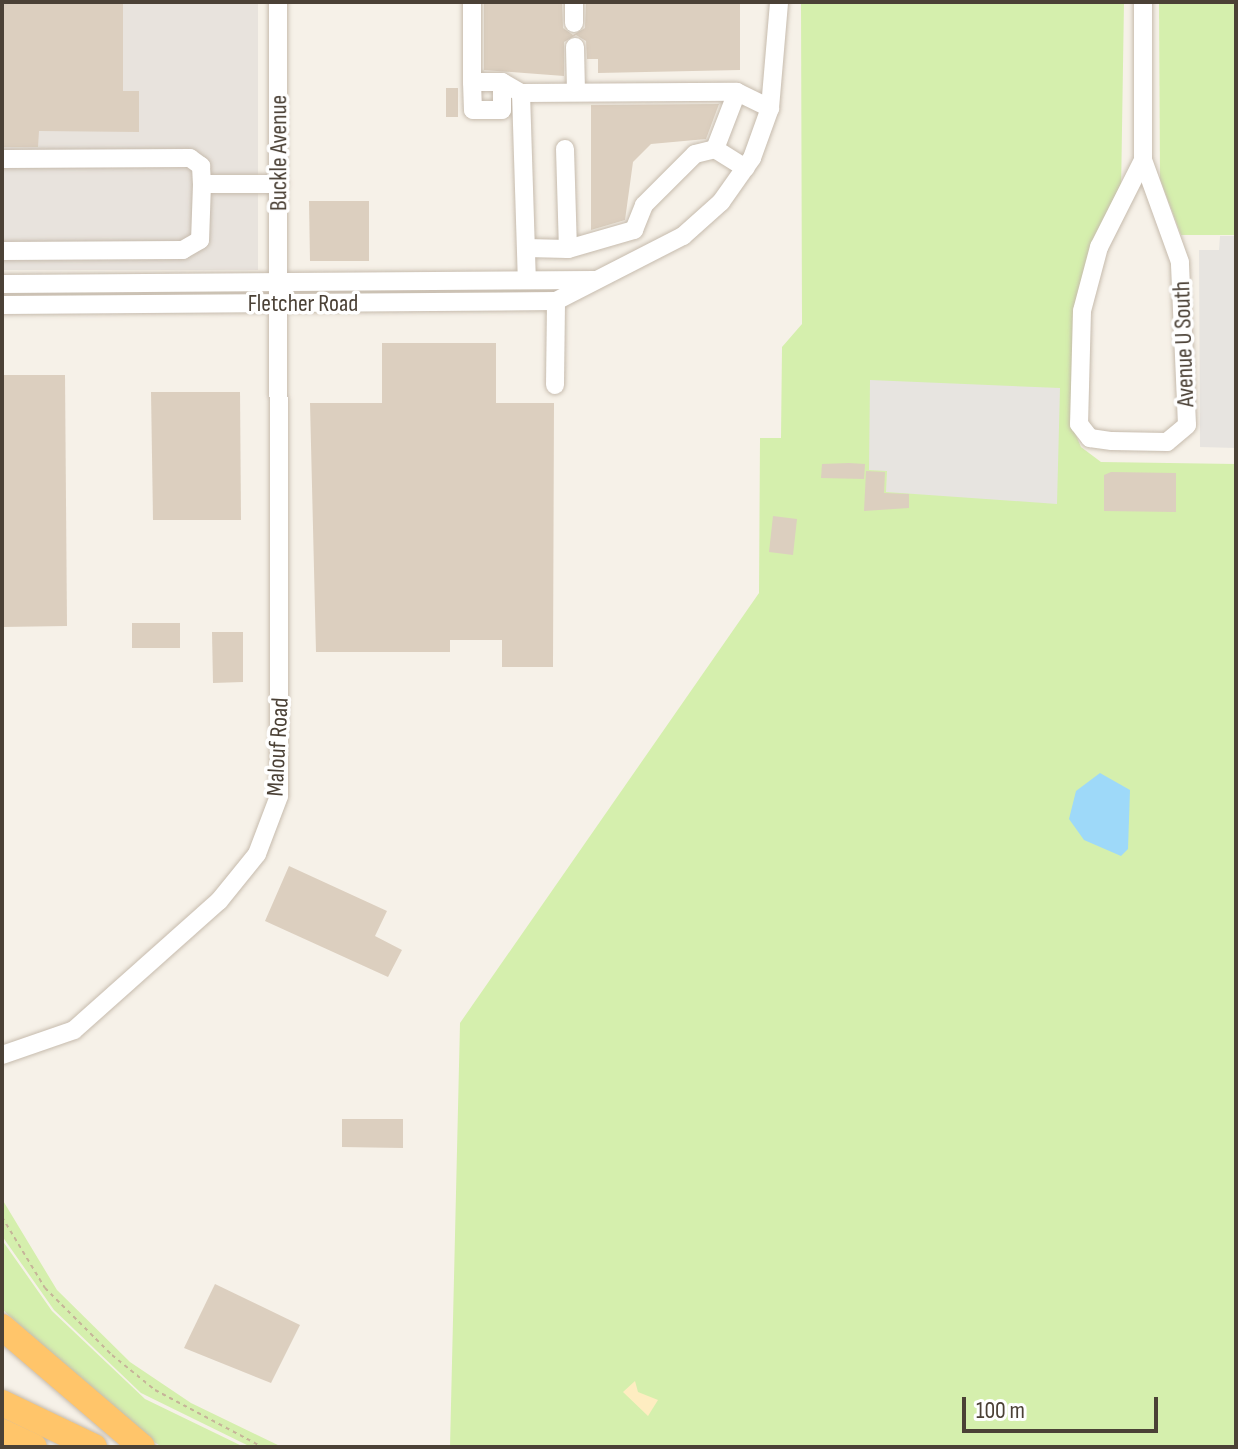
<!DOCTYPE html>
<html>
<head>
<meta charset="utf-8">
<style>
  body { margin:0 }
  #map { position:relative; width:1238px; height:1449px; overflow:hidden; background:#f6f1e8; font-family:"Sofia Sans Condensed",sans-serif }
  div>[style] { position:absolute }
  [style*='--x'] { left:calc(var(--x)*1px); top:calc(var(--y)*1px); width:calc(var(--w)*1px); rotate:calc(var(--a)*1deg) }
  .industrial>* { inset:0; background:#e8e3dd }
  .green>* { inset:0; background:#d5efad }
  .sand>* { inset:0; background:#feedc1 }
  .parking>* { inset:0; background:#e7e4e0 }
  .water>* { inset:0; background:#9ed9f9 }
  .building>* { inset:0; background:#dccfbf }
  .path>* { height:2px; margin-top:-1px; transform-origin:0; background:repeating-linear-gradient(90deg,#c6b499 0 4px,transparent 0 8px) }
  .roads { filter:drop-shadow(0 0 2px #c6bbad) drop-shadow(0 0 2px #c6bbad) }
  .minor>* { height:18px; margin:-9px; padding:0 9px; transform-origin:9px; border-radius:9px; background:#fff }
  .highway>* { height:26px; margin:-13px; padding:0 13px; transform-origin:13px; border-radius:13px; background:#ffc56a }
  span { translate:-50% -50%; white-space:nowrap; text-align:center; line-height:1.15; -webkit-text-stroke:7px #fff; paint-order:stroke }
  .street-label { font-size:24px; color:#4b4136 }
  .frame { position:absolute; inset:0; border:4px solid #4b4136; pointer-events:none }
  .scale { position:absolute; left:962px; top:1397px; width:196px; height:36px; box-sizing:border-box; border:4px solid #4b4136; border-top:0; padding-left:10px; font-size:24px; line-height:28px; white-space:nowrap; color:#4b4136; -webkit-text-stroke:6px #fff; paint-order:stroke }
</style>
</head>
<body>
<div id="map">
  <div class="industrial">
    <i style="clip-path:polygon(2px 2px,258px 2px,258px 270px,2px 270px)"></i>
  </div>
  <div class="green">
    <i style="clip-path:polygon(801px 2px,1124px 2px,1121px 193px,1094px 243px,1072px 426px,1081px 447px,1101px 462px,1236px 464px,1236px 1447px,450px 1447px,460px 1023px,759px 593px,760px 438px,781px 438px,782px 347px,802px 324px)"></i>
    <i style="clip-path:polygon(1159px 2px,1236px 2px,1236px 235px,1181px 235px,1160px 179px)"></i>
    <i style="clip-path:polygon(2px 1199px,57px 1290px,130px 1362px,191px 1403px,282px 1447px,251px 1447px,141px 1393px,54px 1310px,2px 1236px)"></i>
    <i style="clip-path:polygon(2px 1240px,52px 1311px,145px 1399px,244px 1447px,162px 1447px,138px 1432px,2px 1309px)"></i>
  </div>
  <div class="sand">
    <i style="clip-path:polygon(635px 1381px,638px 1392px,658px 1400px,648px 1416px,623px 1392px)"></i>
  </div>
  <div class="parking">
    <i style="clip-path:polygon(1220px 236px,1236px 236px,1236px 448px,1200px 447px,1199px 250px,1219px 250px)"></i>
    <i style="clip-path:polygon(870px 380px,1060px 388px,1057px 504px,886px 492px,887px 471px,869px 470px)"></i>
  </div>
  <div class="water">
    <i style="clip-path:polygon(1100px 773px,1130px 790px,1128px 849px,1121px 856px,1084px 840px,1069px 819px,1076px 791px)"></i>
  </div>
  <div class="building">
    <i style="clip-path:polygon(2px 2px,123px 2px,123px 91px,139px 91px,139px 132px,39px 131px,38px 147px,2px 147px)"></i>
    <i style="clip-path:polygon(484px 2px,562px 2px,563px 28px,573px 35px,585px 28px,586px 2px,740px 2px,740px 70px,598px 73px,598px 59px,587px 59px,586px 41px,576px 35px,564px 42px,564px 76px,484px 70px)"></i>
    <i style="clip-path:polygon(446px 88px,458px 88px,458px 117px,446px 117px)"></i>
    <i style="clip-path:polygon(719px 104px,706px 139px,651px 144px,633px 162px,625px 220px,591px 230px,591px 105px)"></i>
    <i style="clip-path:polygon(309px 201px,369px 201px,369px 261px,310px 261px)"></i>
    <i style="clip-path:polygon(382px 343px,496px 343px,496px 403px,554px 403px,553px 667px,502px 667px,502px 640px,450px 640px,450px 652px,316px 652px,310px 403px,382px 403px)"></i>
    <i style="clip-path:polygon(2px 375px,65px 375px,67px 626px,2px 627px)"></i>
    <i style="clip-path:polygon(151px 392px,240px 392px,241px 520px,153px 520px)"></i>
    <i style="clip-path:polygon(849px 463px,865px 464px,864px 479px,821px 478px,822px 464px)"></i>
    <i style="clip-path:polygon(866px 471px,885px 472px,884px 493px,909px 494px,909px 508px,864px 511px)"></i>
    <i style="clip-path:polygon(1111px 472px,1176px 473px,1176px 512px,1104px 511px,1104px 475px)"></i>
    <i style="clip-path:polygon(773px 516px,797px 519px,793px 555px,769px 552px)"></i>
    <i style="clip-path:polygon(132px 623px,180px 623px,180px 648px,132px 648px)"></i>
    <i style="clip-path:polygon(212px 632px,243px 632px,243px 682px,213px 683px)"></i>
    <i style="clip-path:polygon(289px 866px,387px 911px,375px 936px,402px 950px,388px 977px,265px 921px)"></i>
    <i style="clip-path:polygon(342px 1119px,403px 1119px,403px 1148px,342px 1147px)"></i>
    <i style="clip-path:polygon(215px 1284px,300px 1325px,271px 1383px,184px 1348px)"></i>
  </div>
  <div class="path">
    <i style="--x:2;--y:1217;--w:83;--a:58.8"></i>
    <i style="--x:45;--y:1288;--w:95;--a:45"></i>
    <i style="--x:112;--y:1355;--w:55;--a:39.1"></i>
    <i style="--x:155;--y:1390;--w:121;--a:28"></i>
  </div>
  <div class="roads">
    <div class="minor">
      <i style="--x:472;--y:2;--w:80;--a:90"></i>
      <i style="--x:472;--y:82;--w:30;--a:0"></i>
      <i style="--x:502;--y:82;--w:22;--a:30"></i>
      <i style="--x:521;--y:93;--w:216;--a:-0.3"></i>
      <i style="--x:737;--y:92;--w:37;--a:26"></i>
      <i style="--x:574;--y:2;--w:21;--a:90"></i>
      <i style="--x:575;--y:47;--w:44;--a:88.7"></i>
      <i style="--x:472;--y:82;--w:28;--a:88"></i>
      <i style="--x:473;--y:110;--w:29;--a:0"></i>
      <i style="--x:502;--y:110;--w:28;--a:-90"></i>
      <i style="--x:521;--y:93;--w:187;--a:88.2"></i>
      <i style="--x:565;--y:149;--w:100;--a:88.3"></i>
      <i style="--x:568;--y:249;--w:69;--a:-16.1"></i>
      <i style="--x:634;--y:230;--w:27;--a:-68"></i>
      <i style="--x:644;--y:205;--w:72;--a:-45"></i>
      <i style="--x:695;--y:154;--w:21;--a:-14"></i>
      <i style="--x:715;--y:149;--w:36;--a:32"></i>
      <i style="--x:715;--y:149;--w:61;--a:-68.9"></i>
      <i style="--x:2;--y:159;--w:188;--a:-0.3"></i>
      <i style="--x:190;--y:158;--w:14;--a:36"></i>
      <i style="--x:201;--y:166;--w:18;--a:87"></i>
      <i style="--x:202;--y:184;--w:56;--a:92"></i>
      <i style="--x:200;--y:240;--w:20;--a:150"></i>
      <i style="--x:183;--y:250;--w:181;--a:179.7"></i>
      <i style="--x:1143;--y:160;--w:97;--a:116.8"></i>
      <i style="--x:1099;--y:247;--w:66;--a:104.9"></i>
      <i style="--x:1082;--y:311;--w:113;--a:91.5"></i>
      <i style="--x:1079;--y:424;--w:18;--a:52"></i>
      <i style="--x:1090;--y:438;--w:22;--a:8"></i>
      <i style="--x:1112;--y:441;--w:55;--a:1"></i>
      <i style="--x:1167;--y:442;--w:26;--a:-40"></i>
      <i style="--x:1187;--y:425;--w:163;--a:-92.5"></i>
      <i style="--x:1180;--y:262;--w:109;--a:-109.9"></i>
      <i style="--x:1143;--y:160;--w:158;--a:-90"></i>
      <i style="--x:202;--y:184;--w:77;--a:0"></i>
      <i style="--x:526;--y:248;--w:42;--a:1.4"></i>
      <i style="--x:2;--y:284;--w:594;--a:-0.39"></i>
      <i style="--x:2;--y:305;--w:554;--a:-0.41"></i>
      <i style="--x:556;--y:301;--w:143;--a:-27.1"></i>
      <i style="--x:683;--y:236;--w:51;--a:-41.8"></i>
      <i style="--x:721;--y:202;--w:54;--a:-54.8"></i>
      <i style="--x:752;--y:158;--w:53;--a:-70.2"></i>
      <i style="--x:770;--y:108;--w:106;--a:-85.1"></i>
      <i style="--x:555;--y:385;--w:84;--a:-89.3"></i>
      <i style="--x:2;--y:1055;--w:76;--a:-19.1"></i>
      <i style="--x:74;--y:1030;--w:194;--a:-41.7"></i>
      <i style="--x:219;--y:901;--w:60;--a:-51"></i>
      <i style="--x:257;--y:854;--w:62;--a:-69.2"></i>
      <i style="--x:279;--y:796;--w:794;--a:-90.07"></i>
    </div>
    <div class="highway">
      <i style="--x:2;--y:1327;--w:184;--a:40.6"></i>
      <i style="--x:2;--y:1403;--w:102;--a:25.6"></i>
      <i style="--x:2;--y:1432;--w:35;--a:25"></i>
    </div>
  </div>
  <div class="street-label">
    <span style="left:279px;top:153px;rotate:-90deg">Buckle Avenue</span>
    <span style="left:303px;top:304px">Fletcher Road</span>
    <span style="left:1184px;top:344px;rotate:-92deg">Avenue U South</span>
    <span style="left:278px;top:747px;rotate:-87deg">Malouf Road</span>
  </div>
  <div class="frame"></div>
  <div class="scale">100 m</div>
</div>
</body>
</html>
